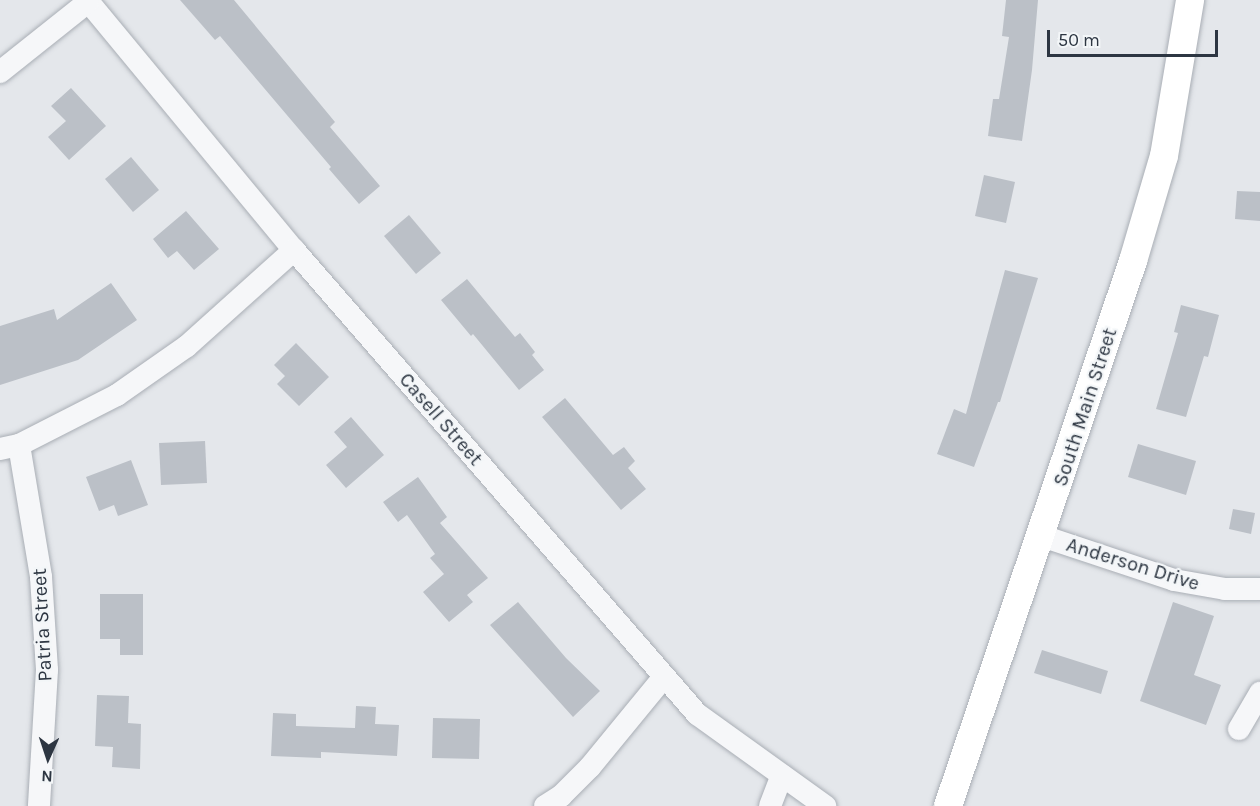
<!DOCTYPE html>
<html>
<head>
<meta charset="utf-8">
<style>
  body { margin:0 }
  #map { position:relative; width:1260px; height:806px; overflow:hidden; background:#e4e7eb; font-family:Karla,sans-serif }
  div>[style] { position:absolute }
  [style*='--x'] { left:calc(var(--x)*1px); top:calc(var(--y)*1px); width:calc(var(--w)*1px); rotate:calc(var(--a)*1deg) }
  .building>* { inset:0; background:#bbc0c7 }
  .roads { filter:drop-shadow(0 0 2px #a9aeb5) drop-shadow(0 0 2px #a9aeb5) }
  .minor>* { height:22px; margin:-11px; padding:0 11px; transform-origin:11px; border-radius:11px; background:#f6f7f9 }
  .major>* { height:28px; margin:-14px; padding:0 14px; transform-origin:14px; border-radius:14px; background:#fff }
  span { translate:-50% -50%; white-space:nowrap; text-align:center; line-height:1.15; -webkit-text-stroke:4.5px #f3f6f8; paint-order:stroke }
  .street-label { font-size:20px; color:#2d3642 }
  .north { position:absolute; left:18px; top:728px; width:60px; height:60px; -webkit-text-stroke:4px #f3f6f8; paint-order:stroke; rotate:183deg; font-size:16px; font-weight:700; line-height:24px; text-align:center; color:#2d3642 }
  .north::after { content:''; display:block; margin:auto; width:21px; height:27px; background:#2d3642; clip-path:polygon(50% 0,100% 100%,50% 72%,0 100%) }
  .scale { position:absolute; left:1047px; top:30px; width:171px; height:27px; box-sizing:border-box; border:3px solid #2d3642; border-top:0; padding-left:8px; font-size:18px; line-height:21px; white-space:nowrap; color:#2d3642; -webkit-text-stroke:4px #f3f6f8; paint-order:stroke }
</style>
</head>
<body>
<div id="map">
  <div class="building">
    <i style="clip-path:polygon(180px 0,234px 0,335px 122px,330px 127px,380px 186px,359px 204px,329px 169px,331px 167px,220px 36px,215px 40px)"></i>
    <i style="clip-path:polygon(1006px 0,1038px 0,1032px 70px,1022px 141px,988px 136px,993px 99px,999px 99px,1009px 37px,1002px 36px)"></i>
    <i style="clip-path:polygon(71px 88px,106px 126px,69px 160px,48px 137px,66px 121px,51px 106px)"></i>
    <i style="clip-path:polygon(131px 157px,159px 190px,133px 212px,105px 179px)"></i>
    <i style="clip-path:polygon(984px 175px,1015px 182px,1006px 223px,975px 216px)"></i>
    <i style="clip-path:polygon(1237px 191px,1260px 192px,1260px 221px,1235px 219px)"></i>
    <i style="clip-path:polygon(186px 211px,219px 249px,194px 270px,177px 251px,168px 258px,153px 239px)"></i>
    <i style="clip-path:polygon(409px 215px,441px 253px,416px 274px,384px 236px)"></i>
    <i style="clip-path:polygon(1005px 270px,1038px 278px,1000px 402px,998px 402px,974px 467px,937px 454px,954px 409px,966px 414px)"></i>
    <i style="clip-path:polygon(467px 279px,515px 337px,520px 333px,535px 352px,532px 355px,544px 370px,519px 390px,473px 334px,471px 336px,441px 300px)"></i>
    <i style="clip-path:polygon(111px 283px,137px 320px,78px 360px,0 385px,0 326px,54px 309px,57px 320px)"></i>
    <i style="clip-path:polygon(1181px 305px,1219px 315px,1208px 357px,1204px 356px,1186px 417px,1156px 409px,1178px 333px,1174px 332px)"></i>
    <i style="clip-path:polygon(296px 343px,329px 377px,299px 406px,277px 384px,285px 376px,274px 365px)"></i>
    <i style="clip-path:polygon(565px 398px,613px 455px,624px 447px,635px 461px,628px 468px,646px 489px,621px 510px,542px 417px)"></i>
    <i style="clip-path:polygon(351px 417px,384px 455px,346px 488px,326px 465px,347px 447px,334px 432px)"></i>
    <i style="clip-path:polygon(205px 441px,207px 483px,161px 485px,159px 443px)"></i>
    <i style="clip-path:polygon(1138px 444px,1196px 461px,1186px 495px,1128px 477px)"></i>
    <i style="clip-path:polygon(131px 460px,148px 505px,118px 516px,114px 505px,99px 511px,86px 477px)"></i>
    <i style="clip-path:polygon(418px 477px,447px 517px,440px 523px,488px 578px,467px 595px,473px 602px,449px 622px,423px 592px,444px 574px,430px 558px,435px 554px,407px 515px,398px 522px,383px 502px)"></i>
    <i style="clip-path:polygon(1233px 509px,1255px 513px,1251px 534px,1229px 529px)"></i>
    <i style="clip-path:polygon(100px 594px,143px 594px,143px 655px,120px 655px,120px 639px,100px 639px)"></i>
    <i style="clip-path:polygon(518px 602px,566px 658px,600px 691px,573px 717px,490px 625px)"></i>
    <i style="clip-path:polygon(1173px 602px,1214px 616px,1194px 675px,1221px 685px,1206px 725px,1140px 701px)"></i>
    <i style="clip-path:polygon(1042px 650px,1108px 671px,1101px 694px,1034px 673px)"></i>
    <i style="clip-path:polygon(97px 695px,129px 696px,128px 723px,141px 724px,140px 769px,112px 767px,113px 747px,95px 746px)"></i>
    <i style="clip-path:polygon(356px 706px,376px 707px,375px 724px,399px 725px,397px 756px,321px 752px,321px 758px,271px 756px,273px 713px,296px 714px,296px 726px,355px 728px)"></i>
    <i style="clip-path:polygon(433px 718px,480px 719px,479px 759px,432px 758px)"></i>
  </div>
  <div class="roads">
    <div class="minor">
      <i style="--x:87;--y:0;--w:325;--a:50.4"></i>
      <i style="--x:294;--y:250;--w:615;--a:49.02"></i>
      <i style="--x:697;--y:714;--w:158;--a:35.7"></i>
      <i style="--x:0;--y:72;--w:112;--a:-38.5"></i>
      <i style="--x:19;--y:445;--w:134;--a:80.5"></i>
      <i style="--x:41;--y:577;--w:93;--a:86.3"></i>
      <i style="--x:47;--y:670;--w:136;--a:93.4"></i>
      <i style="--x:0;--y:449;--w:19;--a:-12"></i>
      <i style="--x:19;--y:445;--w:110;--a:-27"></i>
      <i style="--x:117;--y:395;--w:85;--a:-35"></i>
      <i style="--x:187;--y:346;--w:144;--a:-41.9"></i>
      <i style="--x:1042;--y:536;--w:139;--a:18.4"></i>
      <i style="--x:1174;--y:580;--w:52;--a:10"></i>
      <i style="--x:1225;--y:589;--w:35;--a:0"></i>
      <i style="--x:1239;--y:729;--w:42;--a:-59.7"></i>
      <i style="--x:545;--y:806;--w:19;--a:-32"></i>
      <i style="--x:561;--y:796;--w:41;--a:-45"></i>
      <i style="--x:590;--y:767;--w:117;--a:-50.6"></i>
      <i style="--x:770;--y:806;--w:33;--a:-69"></i>
    </div>
    <div class="major">
      <i style="--x:948;--y:806;--w:576;--a:-71.25"></i>
      <i style="--x:1133;--y:261;--w:109;--a:-73.6"></i>
      <i style="--x:1164;--y:156;--w:158;--a:-80.5"></i>
    </div>
  </div>
  <div class="street-label">
    <span style="left:1085px;top:407px;rotate:-72deg">South Main Street</span>
    <span style="left:441px;top:419px;rotate:49deg">Casell Street</span>
    <span style="left:1133px;top:564px;rotate:17deg">Anderson Drive</span>
    <span style="left:42px;top:625px;rotate:-93deg">Patria Street</span>
  </div>
  <div class="north">N</div>
  <div class="scale">50 m</div>
</div>
</body>
</html>
